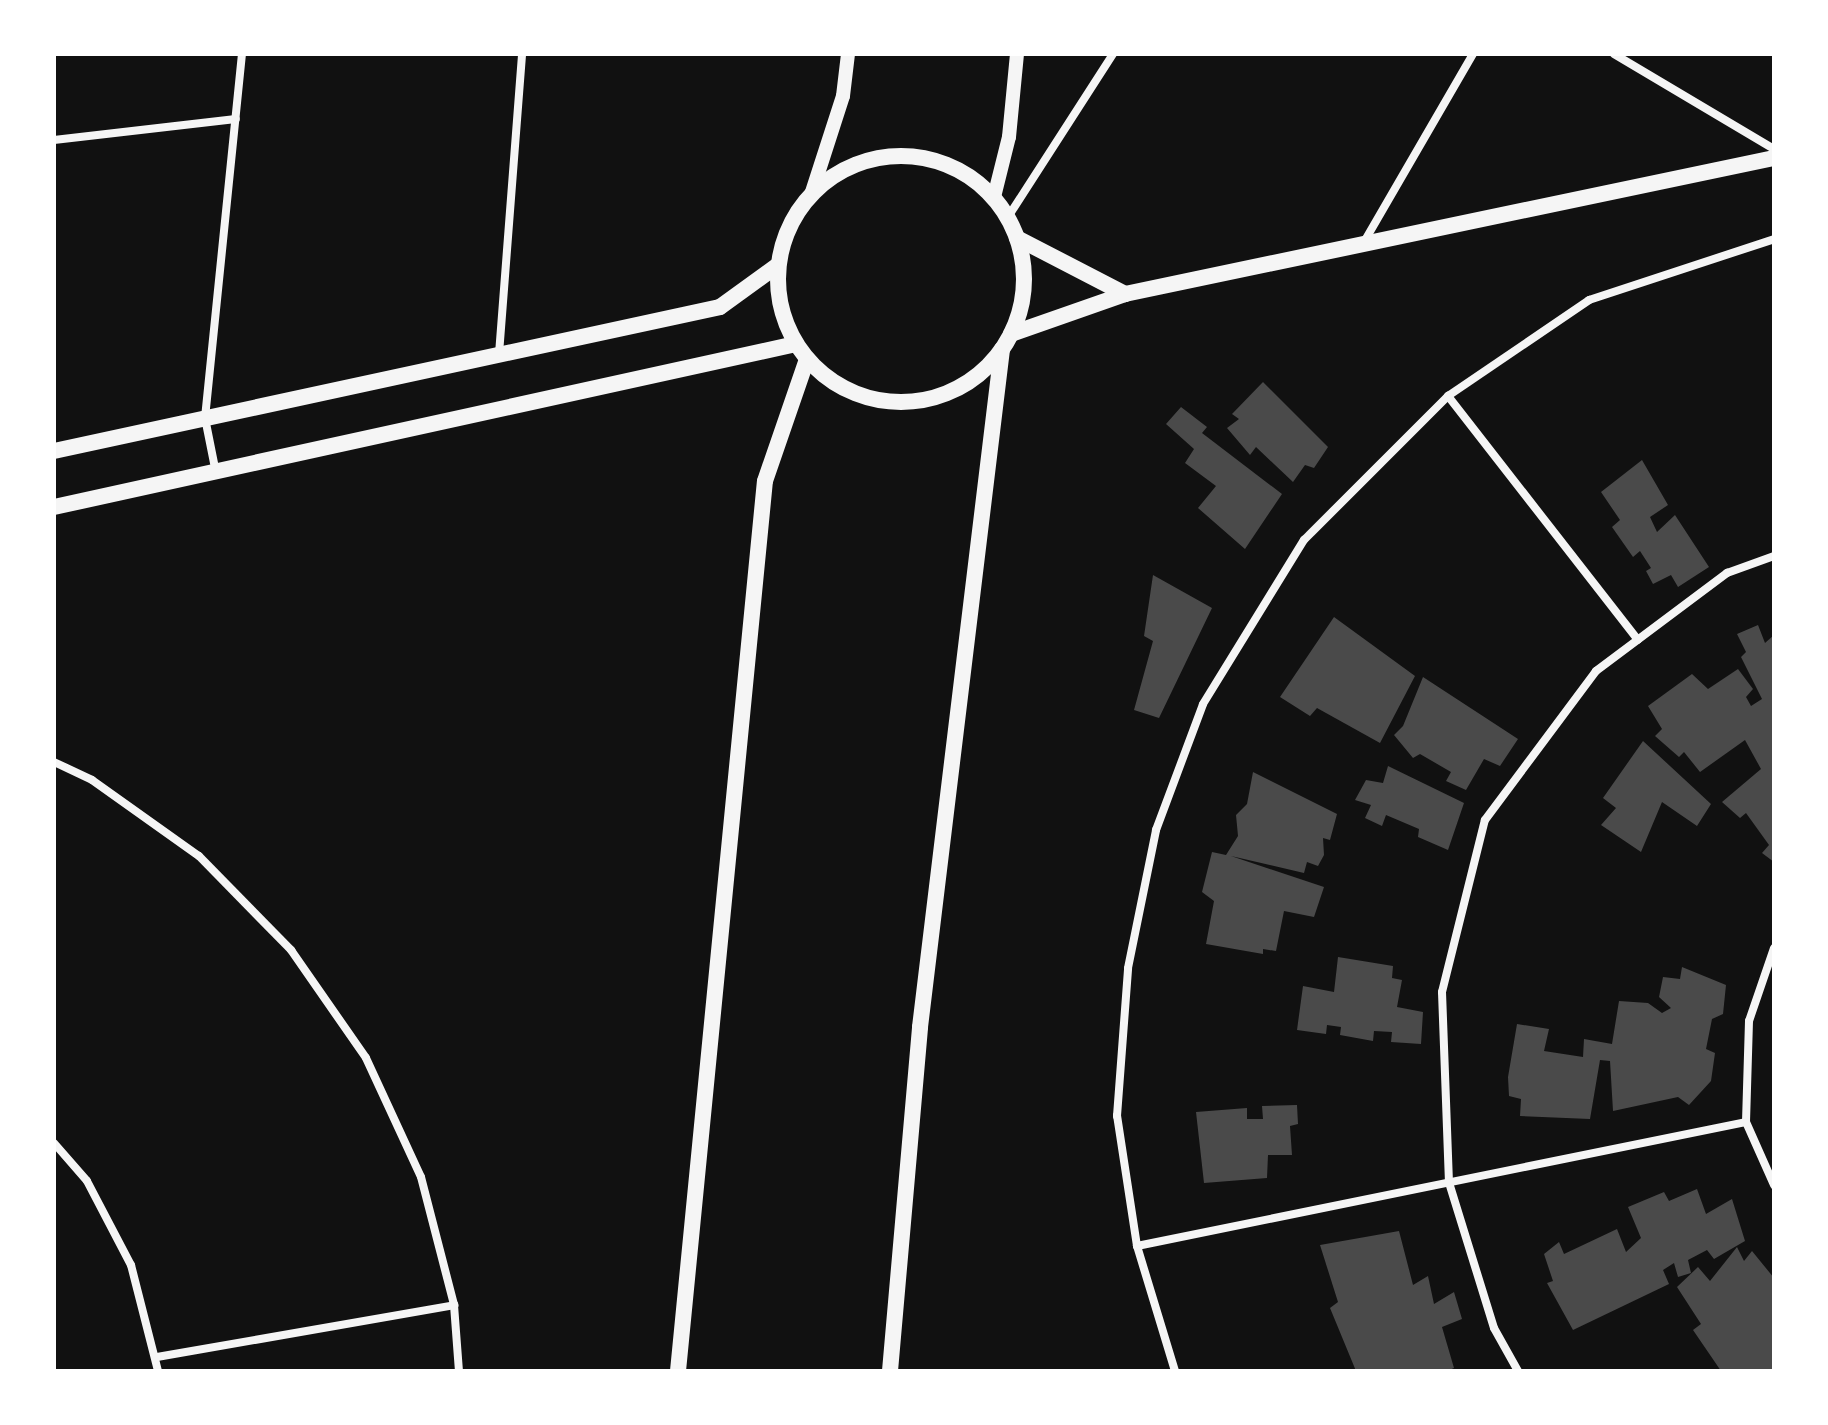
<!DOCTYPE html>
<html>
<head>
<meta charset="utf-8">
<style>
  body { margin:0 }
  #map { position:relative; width:1828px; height:1425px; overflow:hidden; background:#111; font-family:"Work Sans",sans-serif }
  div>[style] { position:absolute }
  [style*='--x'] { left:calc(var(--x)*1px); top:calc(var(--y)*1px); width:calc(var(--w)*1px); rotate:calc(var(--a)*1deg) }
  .building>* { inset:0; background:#4a4a4a }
  .minor>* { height:8px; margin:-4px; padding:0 4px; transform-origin:4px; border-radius:4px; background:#f5f5f5 }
  .tertiary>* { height:14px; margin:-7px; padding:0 7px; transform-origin:7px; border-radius:7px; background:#f5f5f5 }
  .secondary>* { height:16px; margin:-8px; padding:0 8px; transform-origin:8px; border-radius:8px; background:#f5f5f5 }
  .secondary>.ring { margin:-8px; padding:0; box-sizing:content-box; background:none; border:16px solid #f5f5f5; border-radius:50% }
  span { translate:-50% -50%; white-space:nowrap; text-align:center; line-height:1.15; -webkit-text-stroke:7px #fff; paint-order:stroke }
  .frame { position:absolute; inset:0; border:56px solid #fff; pointer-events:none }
</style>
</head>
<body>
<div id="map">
  <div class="building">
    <i style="clip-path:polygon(1263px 382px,1328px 447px,1314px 468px,1305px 465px,1293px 482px,1256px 447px,1250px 455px,1227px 428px,1239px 419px,1232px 414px)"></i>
    <i style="clip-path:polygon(1181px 407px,1207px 427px,1202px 433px,1282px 494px,1245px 549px,1198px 508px,1216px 486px,1185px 463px,1194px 449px,1166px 424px)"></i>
    <i style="clip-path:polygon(1642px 460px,1668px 505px,1650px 517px,1657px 532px,1675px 515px,1709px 567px,1678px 587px,1671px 575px,1653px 584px,1646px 571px,1651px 568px,1640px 551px,1633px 557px,1612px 527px,1620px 520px,1601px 492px)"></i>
    <i style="clip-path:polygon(1153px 575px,1212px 608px,1159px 718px,1134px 710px,1153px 641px,1144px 636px)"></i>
    <i style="clip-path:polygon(1334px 617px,1415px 676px,1380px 743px,1317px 708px,1310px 716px,1280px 697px)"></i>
    <i style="clip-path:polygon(1758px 625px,1765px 643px,1774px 635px,1774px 862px,1762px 853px,1769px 845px,1746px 813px,1740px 818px,1722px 802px,1761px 769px,1745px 740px,1700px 772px,1684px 752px,1679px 757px,1655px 736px,1662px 729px,1648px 706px,1692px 674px,1708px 689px,1738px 669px,1753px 689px,1746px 697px,1751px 706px,1762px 699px,1741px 657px,1746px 652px,1737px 634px)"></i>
    <i style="clip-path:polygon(1423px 677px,1518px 739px,1500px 766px,1484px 759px,1466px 790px,1446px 781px,1451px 772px,1420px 754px,1413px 758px,1394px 735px,1403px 726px)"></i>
    <i style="clip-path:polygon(1643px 741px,1711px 804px,1697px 826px,1662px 802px,1641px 852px,1601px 825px,1616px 808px,1603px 798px)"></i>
    <i style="clip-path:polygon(1388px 766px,1464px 803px,1448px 850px,1418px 837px,1419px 829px,1386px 815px,1382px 826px,1365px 818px,1371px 805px,1355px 800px,1366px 780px,1383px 783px)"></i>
    <i style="clip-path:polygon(1253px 772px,1337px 814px,1330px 840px,1323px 838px,1324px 855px,1318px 866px,1307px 862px,1304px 873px,1231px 856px,1324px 887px,1314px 917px,1284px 911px,1276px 951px,1263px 949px,1263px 954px,1206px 944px,1214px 901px,1202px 892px,1212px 852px,1226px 855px,1238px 836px,1236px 815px,1247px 804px)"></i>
    <i style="clip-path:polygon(1338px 957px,1393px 966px,1392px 978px,1402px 980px,1397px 1007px,1423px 1012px,1421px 1044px,1391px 1042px,1392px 1032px,1374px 1031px,1373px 1041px,1340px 1035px,1341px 1027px,1327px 1025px,1326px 1034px,1297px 1030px,1303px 986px,1334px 992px)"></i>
    <i style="clip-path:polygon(1682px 967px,1726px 985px,1723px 1014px,1712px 1019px,1706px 1049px,1715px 1053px,1711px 1081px,1689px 1105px,1678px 1097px,1613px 1111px,1610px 1061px,1600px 1060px,1590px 1119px,1520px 1116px,1521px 1099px,1509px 1096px,1508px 1077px,1517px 1024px,1549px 1029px,1544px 1051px,1583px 1057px,1584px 1039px,1612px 1044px,1619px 1001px,1648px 1003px,1662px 1013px,1671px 1008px,1659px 997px,1663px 977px,1680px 979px)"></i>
    <i style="clip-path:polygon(1297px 1105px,1298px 1124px,1290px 1126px,1292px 1155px,1268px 1155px,1267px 1178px,1204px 1183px,1196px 1112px,1247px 1108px,1247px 1119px,1263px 1119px,1262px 1106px)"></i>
    <i style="clip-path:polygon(1697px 1189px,1706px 1214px,1732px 1199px,1745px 1241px,1714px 1259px,1707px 1250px,1688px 1260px,1691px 1273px,1678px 1277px,1674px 1263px,1663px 1270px,1669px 1284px,1573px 1330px,1547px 1283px,1553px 1281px,1544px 1254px,1559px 1242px,1564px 1254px,1617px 1229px,1626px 1252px,1641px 1238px,1628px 1207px,1664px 1192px,1669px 1201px)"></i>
    <i style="clip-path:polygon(1399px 1231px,1413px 1285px,1428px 1276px,1434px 1304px,1454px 1292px,1462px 1319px,1442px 1327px,1454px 1368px,1447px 1371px,1356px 1371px,1330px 1308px,1338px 1302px,1320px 1245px)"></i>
    <i style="clip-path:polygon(1737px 1247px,1744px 1261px,1752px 1251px,1774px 1278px,1772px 1371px,1721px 1371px,1693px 1330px,1701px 1324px,1677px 1287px,1698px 1267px,1710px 1281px)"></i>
  </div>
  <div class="minor">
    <i style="--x:1614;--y:54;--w:186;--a:30.7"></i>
    <i style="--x:54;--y:140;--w:183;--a:-6.6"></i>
    <i style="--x:1008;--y:217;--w:194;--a:-57.2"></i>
    <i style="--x:1364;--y:242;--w:217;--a:-59.9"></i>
    <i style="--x:499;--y:354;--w:301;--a:-85.6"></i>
    <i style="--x:1448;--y:396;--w:309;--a:52.1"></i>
    <i style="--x:215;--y:468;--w:51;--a:-101.3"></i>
    <i style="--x:205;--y:418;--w:366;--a:-84.2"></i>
    <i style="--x:54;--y:762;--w:42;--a:25.3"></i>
    <i style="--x:92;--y:780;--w:131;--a:35.4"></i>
    <i style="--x:199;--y:856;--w:132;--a:45.6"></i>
    <i style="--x:291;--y:950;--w:131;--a:55.2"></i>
    <i style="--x:366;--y:1058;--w:131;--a:65.2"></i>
    <i style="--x:421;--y:1177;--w:132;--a:75.5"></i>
    <i style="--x:454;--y:1305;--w:66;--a:85.7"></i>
    <i style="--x:1774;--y:948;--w:77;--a:108.9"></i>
    <i style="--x:1749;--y:1021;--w:101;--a:91.7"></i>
    <i style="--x:1746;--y:1122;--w:69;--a:66"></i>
    <i style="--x:54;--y:1143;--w:50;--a:49"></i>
    <i style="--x:87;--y:1181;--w:95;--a:62.4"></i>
    <i style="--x:131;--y:1265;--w:109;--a:75.7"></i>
    <i style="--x:1137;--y:1246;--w:621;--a:-11.51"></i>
    <i style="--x:157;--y:1357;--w:302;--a:-9.9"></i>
    <i style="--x:1175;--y:1371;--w:131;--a:-106.9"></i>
    <i style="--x:1137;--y:1246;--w:132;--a:-98.7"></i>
    <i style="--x:1117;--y:1116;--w:148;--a:-85.7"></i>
    <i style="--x:1128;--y:968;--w:141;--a:-78.5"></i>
    <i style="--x:1156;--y:830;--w:134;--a:-69.5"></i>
    <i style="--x:1203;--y:704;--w:193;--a:-58.4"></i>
    <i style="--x:1304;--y:540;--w:204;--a:-45"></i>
    <i style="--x:1448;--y:396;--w:171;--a:-34.2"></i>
    <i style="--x:1589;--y:300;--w:195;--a:-18.2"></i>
    <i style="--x:1518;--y:1371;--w:49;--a:-119.2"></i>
    <i style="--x:1494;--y:1328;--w:152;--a:-107.2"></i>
    <i style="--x:1449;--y:1183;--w:191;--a:-92.1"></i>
    <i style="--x:1442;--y:992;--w:177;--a:-76"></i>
    <i style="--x:1485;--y:820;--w:186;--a:-53.3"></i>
    <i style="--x:1596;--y:671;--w:164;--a:-36.8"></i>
    <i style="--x:1727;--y:573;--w:50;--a:-19.9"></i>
  </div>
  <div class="tertiary">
    <i style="--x:812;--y:192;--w:101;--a:-72.1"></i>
    <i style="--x:843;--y:96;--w:42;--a:-83.2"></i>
    <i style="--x:994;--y:197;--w:62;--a:-76"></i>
    <i style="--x:1009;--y:137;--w:83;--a:-84.5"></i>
  </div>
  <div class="secondary">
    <i class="ring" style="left:778px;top:156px;width:230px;height:230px"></i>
    <i style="--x:1017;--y:238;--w:122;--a:27.4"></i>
    <i style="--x:1011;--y:334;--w:121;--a:-19.3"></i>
    <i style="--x:1125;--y:294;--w:663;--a:-11.84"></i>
    <i style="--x:54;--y:451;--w:681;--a:-12.2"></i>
    <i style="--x:720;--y:307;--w:72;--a:-35.9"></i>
    <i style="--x:54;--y:507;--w:760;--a:-12.39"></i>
    <i style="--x:678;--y:1371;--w:894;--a:-84.42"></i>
    <i style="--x:765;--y:481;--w:129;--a:-71"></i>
    <i style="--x:890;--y:1371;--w:345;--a:-85"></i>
    <i style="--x:920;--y:1027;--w:683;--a:-83.1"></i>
  </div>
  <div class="frame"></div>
</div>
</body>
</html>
